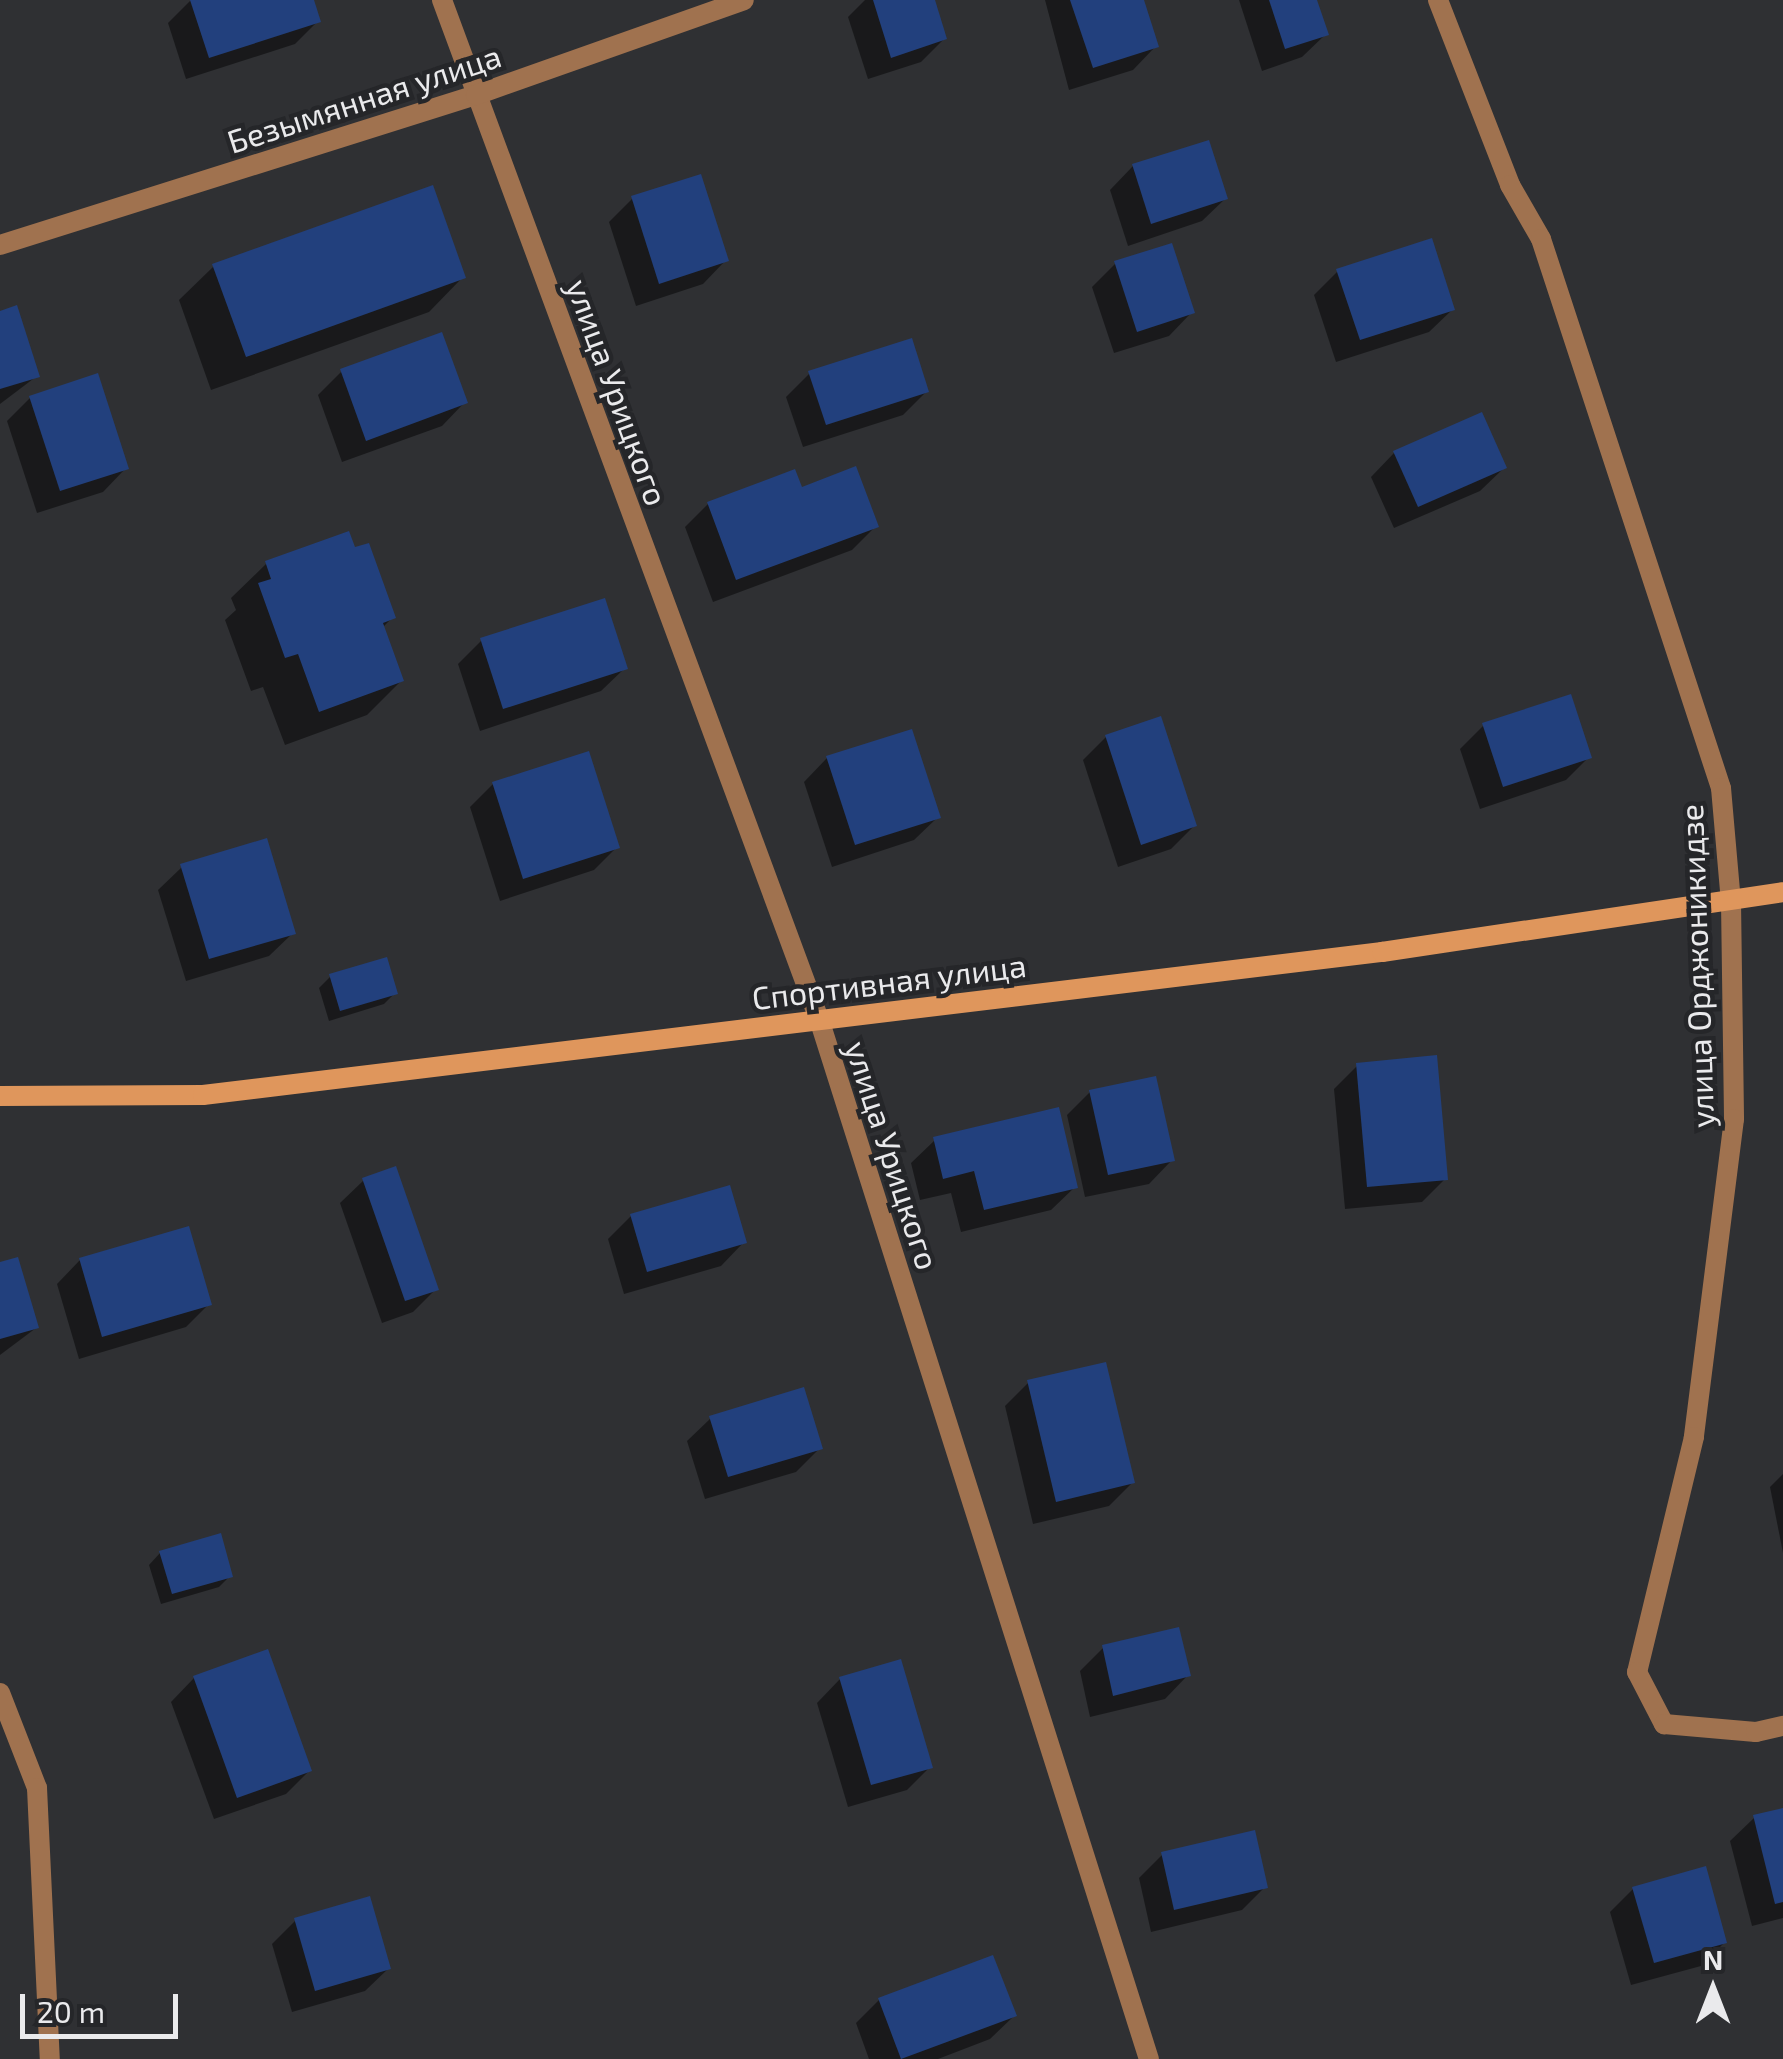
<!DOCTYPE html>
<html>
<head>
<meta charset="utf-8">
<style>
  body { margin:0 }
  #map { position:relative; width:1783px; height:2059px; overflow:hidden; background:#2f3033; font-family:"Exo 2",sans-serif }
  div>[style] { position:absolute }
  [style*='--x'] { left:calc(var(--x)*1px); top:calc(var(--y)*1px); width:calc(var(--w)*1px); rotate:calc(var(--a)*1deg) }
  .shadow>* { inset:0; background:#0007 }
  .building>* { inset:0; background:#22407d }
  .lane>* { height:20px; margin:-10px; padding:0 10px; transform-origin:10px; border-radius:10px; background:#a0724f }
  .street>* { height:20px; margin:-10px; padding:0 10px; transform-origin:10px; border-radius:10px; background:#a0724f }
  .secondary>* { height:20px; margin:-10px; padding:0 10px; transform-origin:10px; border-radius:10px; background:#df965c }
  span { translate:-50% -50%; white-space:nowrap; text-align:center; line-height:1.15; -webkit-text-stroke:9px #252629; paint-order:stroke }
  .street-label { font-size:32px; color:#eaeaec }
  .north { position:absolute; left:1663px; top:1939px; width:100px; height:100px; -webkit-text-stroke:8px #252629; paint-order:stroke; rotate:0deg; font-size:28px; font-weight:700; line-height:40px; text-align:center; color:#eaeaec }
  .north::after { content:''; display:block; margin:auto; width:35px; height:45px; background:#eaeaec; clip-path:polygon(50% 0,100% 100%,50% 72%,0 100%) }
  .scale { position:absolute; left:20px; top:1994px; width:158px; height:45px; box-sizing:border-box; border:5px solid #eaeaec; border-top:0; padding-left:12px; font-size:30px; line-height:35px; white-space:nowrap; color:#eaeaec; -webkit-text-stroke:8px #252629; paint-order:stroke }
</style>
</head>
<body>
<div id="map">
  <div class="shadow">
    <i style="clip-path:polygon(191px 0,312px 0,318px 21px,295px 44px,186px 79px,168px 23px)"></i>
    <i style="clip-path:polygon(865px 0,932px 0,944px 39px,921px 62px,868px 79px,848px 17px)"></i>
    <i style="clip-path:polygon(1045px 0,1141px 0,1156px 46px,1133px 70px,1069px 90px)"></i>
    <i style="clip-path:polygon(1239px 0,1315px 0,1326px 34px,1302px 57px,1262px 71px)"></i>
    <i style="clip-path:polygon(1133px 166px,1226px 198px,1202px 221px,1128px 246px,1110px 190px)"></i>
    <i style="clip-path:polygon(633px 198px,726px 260px,703px 284px,636px 306px,609px 222px)"></i>
    <i style="clip-path:polygon(1116px 263px,1192px 312px,1169px 336px,1114px 353px,1092px 287px)"></i>
    <i style="clip-path:polygon(214px 266px,463px 277px,429px 312px,211px 390px,179px 300px)"></i>
    <i style="clip-path:polygon(1338px 271px,1453px 309px,1429px 332px,1336px 362px,1314px 295px)"></i>
    <i style="clip-path:polygon(0 314px,37px 376px,0 404px)"></i>
    <i style="clip-path:polygon(341px 372px,465px 402px,442px 426px,342px 462px,318px 395px)"></i>
    <i style="clip-path:polygon(810px 373px,926px 392px,903px 415px,803px 447px,786px 397px)"></i>
    <i style="clip-path:polygon(30px 398px,126px 468px,103px 492px,37px 513px,7px 421px)"></i>
    <i style="clip-path:polygon(1394px 453px,1504px 468px,1480px 491px,1394px 528px,1371px 477px)"></i>
    <i style="clip-path:polygon(800px 490px,876px 526px,852px 550px,713px 602px,685px 527px,708px 504px)"></i>
    <i style="clip-path:polygon(266px 564px,393px 617px,382px 628px,401px 681px,367px 715px,285px 745px,263px 687px,251px 691px,225px 620px,236px 610px,231px 598px)"></i>
    <i style="clip-path:polygon(482px 640px,625px 668px,601px 691px,480px 731px,458px 664px)"></i>
    <i style="clip-path:polygon(1483px 726px,1589px 757px,1566px 780px,1480px 809px,1460px 749px)"></i>
    <i style="clip-path:polygon(1106px 737px,1194px 826px,1171px 849px,1118px 867px,1083px 760px)"></i>
    <i style="clip-path:polygon(827px 758px,938px 817px,914px 840px,832px 867px,804px 782px)"></i>
    <i style="clip-path:polygon(493px 784px,617px 847px,594px 870px,500px 901px,470px 807px)"></i>
    <i style="clip-path:polygon(182px 867px,293px 933px,269px 956px,186px 981px,158px 890px)"></i>
    <i style="clip-path:polygon(330px 977px,395px 993px,384px 1004px,329px 1021px,319px 988px)"></i>
    <i style="clip-path:polygon(1357px 1066px,1445px 1179px,1422px 1202px,1345px 1209px,1334px 1089px)"></i>
    <i style="clip-path:polygon(1090px 1092px,1172px 1160px,1149px 1184px,1085px 1197px,1067px 1115px)"></i>
    <i style="clip-path:polygon(935px 1140px,1075px 1187px,1051px 1210px,961px 1232px,951px 1193px,920px 1200px,911px 1163px)"></i>
    <i style="clip-path:polygon(364px 1180px,436px 1289px,413px 1312px,382px 1323px,340px 1203px)"></i>
    <i style="clip-path:polygon(631px 1216px,744px 1242px,721px 1266px,624px 1294px,608px 1239px)"></i>
    <i style="clip-path:polygon(80px 1260px,209px 1304px,186px 1327px,79px 1359px,57px 1284px)"></i>
    <i style="clip-path:polygon(0 1265px,36px 1328px,0 1355px)"></i>
    <i style="clip-path:polygon(1028px 1383px,1132px 1483px,1109px 1506px,1033px 1524px,1005px 1406px)"></i>
    <i style="clip-path:polygon(711px 1418px,820px 1448px,796px 1472px,705px 1499px,687px 1441px)"></i>
    <i style="clip-path:polygon(1783px 1474px,1783px 1553px,1770px 1487px)"></i>
    <i style="clip-path:polygon(160px 1553px,230px 1576px,219px 1587px,161px 1604px,149px 1565px)"></i>
    <i style="clip-path:polygon(1103px 1648px,1188px 1675px,1165px 1699px,1090px 1717px,1080px 1671px)"></i>
    <i style="clip-path:polygon(194px 1678px,309px 1771px,286px 1794px,214px 1819px,171px 1702px)"></i>
    <i style="clip-path:polygon(840px 1679px,930px 1767px,907px 1790px,848px 1807px,817px 1703px)"></i>
    <i style="clip-path:polygon(1783px 1810px,1783px 1918px,1752px 1926px,1730px 1841px,1754px 1818px)"></i>
    <i style="clip-path:polygon(1162px 1855px,1265px 1887px,1242px 1910px,1151px 1932px,1139px 1878px)"></i>
    <i style="clip-path:polygon(1633px 1889px,1725px 1942px,1701px 1966px,1631px 1985px,1610px 1912px)"></i>
    <i style="clip-path:polygon(295px 1921px,389px 1968px,365px 1991px,292px 2012px,272px 1944px)"></i>
    <i style="clip-path:polygon(879px 2000px,1014px 2016px,990px 2039px,938px 2059px,869px 2059px,856px 2023px)"></i>
  </div>
  <div class="building">
    <i style="clip-path:polygon(190px 0,314px 0,321px 22px,209px 58px)"></i>
    <i style="clip-path:polygon(873px 0,935px 0,947px 39px,891px 58px)"></i>
    <i style="clip-path:polygon(1070px 0,1144px 0,1159px 47px,1093px 68px)"></i>
    <i style="clip-path:polygon(1269px 0,1317px 0,1329px 35px,1285px 49px)"></i>
    <i style="clip-path:polygon(1209px 140px,1228px 199px,1151px 224px,1132px 164px)"></i>
    <i style="clip-path:polygon(701px 174px,729px 261px,659px 284px,631px 196px)"></i>
    <i style="clip-path:polygon(433px 185px,466px 278px,246px 357px,212px 264px)"></i>
    <i style="clip-path:polygon(1432px 238px,1455px 310px,1360px 340px,1336px 269px)"></i>
    <i style="clip-path:polygon(1172px 243px,1195px 313px,1137px 332px,1114px 261px)"></i>
    <i style="clip-path:polygon(17px 305px,40px 377px,0 389px,0 311px)"></i>
    <i style="clip-path:polygon(442px 332px,468px 403px,366px 441px,340px 369px)"></i>
    <i style="clip-path:polygon(912px 338px,929px 392px,826px 425px,808px 371px)"></i>
    <i style="clip-path:polygon(98px 373px,129px 469px,60px 491px,29px 396px)"></i>
    <i style="clip-path:polygon(1482px 412px,1507px 468px,1418px 507px,1393px 451px)"></i>
    <i style="clip-path:polygon(856px 466px,879px 527px,736px 580px,707px 502px,795px 469px,802px 487px)"></i>
    <i style="clip-path:polygon(349px 531px,355px 547px,369px 543px,396px 618px,383px 623px,404px 681px,319px 712px,298px 654px,285px 658px,258px 583px,271px 579px,265px 561px)"></i>
    <i style="clip-path:polygon(605px 598px,628px 669px,503px 709px,480px 638px)"></i>
    <i style="clip-path:polygon(1571px 694px,1592px 758px,1503px 787px,1482px 723px)"></i>
    <i style="clip-path:polygon(1161px 716px,1197px 826px,1141px 845px,1105px 735px)"></i>
    <i style="clip-path:polygon(912px 729px,941px 818px,855px 845px,826px 756px)"></i>
    <i style="clip-path:polygon(589px 751px,620px 848px,523px 879px,492px 782px)"></i>
    <i style="clip-path:polygon(267px 838px,296px 934px,209px 959px,180px 864px)"></i>
    <i style="clip-path:polygon(387px 957px,398px 994px,340px 1011px,329px 974px)"></i>
    <i style="clip-path:polygon(1437px 1055px,1448px 1180px,1367px 1187px,1356px 1063px)"></i>
    <i style="clip-path:polygon(1156px 1076px,1175px 1161px,1108px 1175px,1089px 1090px)"></i>
    <i style="clip-path:polygon(1059px 1107px,1078px 1188px,984px 1210px,974px 1171px,943px 1179px,933px 1137px)"></i>
    <i style="clip-path:polygon(396px 1166px,439px 1290px,405px 1301px,362px 1178px)"></i>
    <i style="clip-path:polygon(730px 1185px,747px 1243px,647px 1272px,630px 1214px)"></i>
    <i style="clip-path:polygon(189px 1226px,212px 1305px,102px 1337px,79px 1258px)"></i>
    <i style="clip-path:polygon(18px 1257px,39px 1328px,0 1339px,0 1262px)"></i>
    <i style="clip-path:polygon(1106px 1362px,1135px 1483px,1056px 1502px,1027px 1380px)"></i>
    <i style="clip-path:polygon(804px 1387px,823px 1449px,728px 1477px,709px 1416px)"></i>
    <i style="clip-path:polygon(221px 1533px,233px 1577px,172px 1594px,159px 1551px)"></i>
    <i style="clip-path:polygon(1179px 1627px,1191px 1676px,1113px 1696px,1102px 1645px)"></i>
    <i style="clip-path:polygon(268px 1649px,312px 1771px,237px 1798px,193px 1676px)"></i>
    <i style="clip-path:polygon(901px 1659px,933px 1768px,871px 1785px,839px 1677px)"></i>
    <i style="clip-path:polygon(1783px 1808px,1783px 1902px,1775px 1904px,1753px 1815px)"></i>
    <i style="clip-path:polygon(1255px 1830px,1268px 1888px,1174px 1910px,1161px 1852px)"></i>
    <i style="clip-path:polygon(1706px 1866px,1727px 1943px,1654px 1963px,1632px 1887px)"></i>
    <i style="clip-path:polygon(370px 1896px,391px 1969px,315px 1991px,294px 1918px)"></i>
    <i style="clip-path:polygon(993px 1955px,1017px 2016px,901px 2059px,878px 1998px)"></i>
  </div>
  <div class="lane">
    <i style="--x:1438;--y:0;--w:199;--a:68.7"></i>
    <i style="--x:1510;--y:185;--w:62;--a:60.1"></i>
    <i style="--x:1541;--y:239;--w:578;--a:71.85"></i>
    <i style="--x:1721;--y:788;--w:114;--a:85"></i>
  </div>
  <div class="street">
    <i style="--x:442;--y:0;--w:1087;--a:69.7"></i>
    <i style="--x:819;--y:1019;--w:1091;--a:72.4"></i>
    <i style="--x:0;--y:245;--w:499;--a:-17.5"></i>
    <i style="--x:476;--y:95;--w:284;--a:-19.5"></i>
    <i style="--x:1731;--y:902;--w:217;--a:89.2"></i>
    <i style="--x:1734;--y:1119;--w:321;--a:97.2"></i>
    <i style="--x:1694;--y:1437;--w:242;--a:103.6"></i>
    <i style="--x:1637;--y:1672;--w:59;--a:62.6"></i>
    <i style="--x:1664;--y:1724;--w:92;--a:5"></i>
    <i style="--x:1756;--y:1732;--w:28;--a:-13"></i>
    <i style="--x:0;--y:1693;--w:102;--a:68.7"></i>
    <i style="--x:37;--y:1788;--w:271;--a:87.3"></i>
  </div>
  <div class="secondary">
    <i style="--x:0;--y:1096;--w:203;--a:-0.3"></i>
    <i style="--x:203;--y:1095;--w:1188;--a:-6.92"></i>
    <i style="--x:1382;--y:952;--w:405;--a:-8.5"></i>
  </div>
  <div class="street-label">
    <span style="left:364px;top:98px;rotate:-18deg">Безымянная улица</span>
    <span style="left:618px;top:392px;rotate:70deg">улица Урицкого</span>
    <span style="left:1696px;top:966px;rotate:-92deg">улица Орджоникидзе</span>
    <span style="left:889px;top:981px;rotate:-7deg">Спортивная улица</span>
    <span style="left:893px;top:1155px;rotate:72deg">улица Урицкого</span>
  </div>
  <div class="north">N</div>
  <div class="scale">20 m</div>
</div>
</body>
</html>
